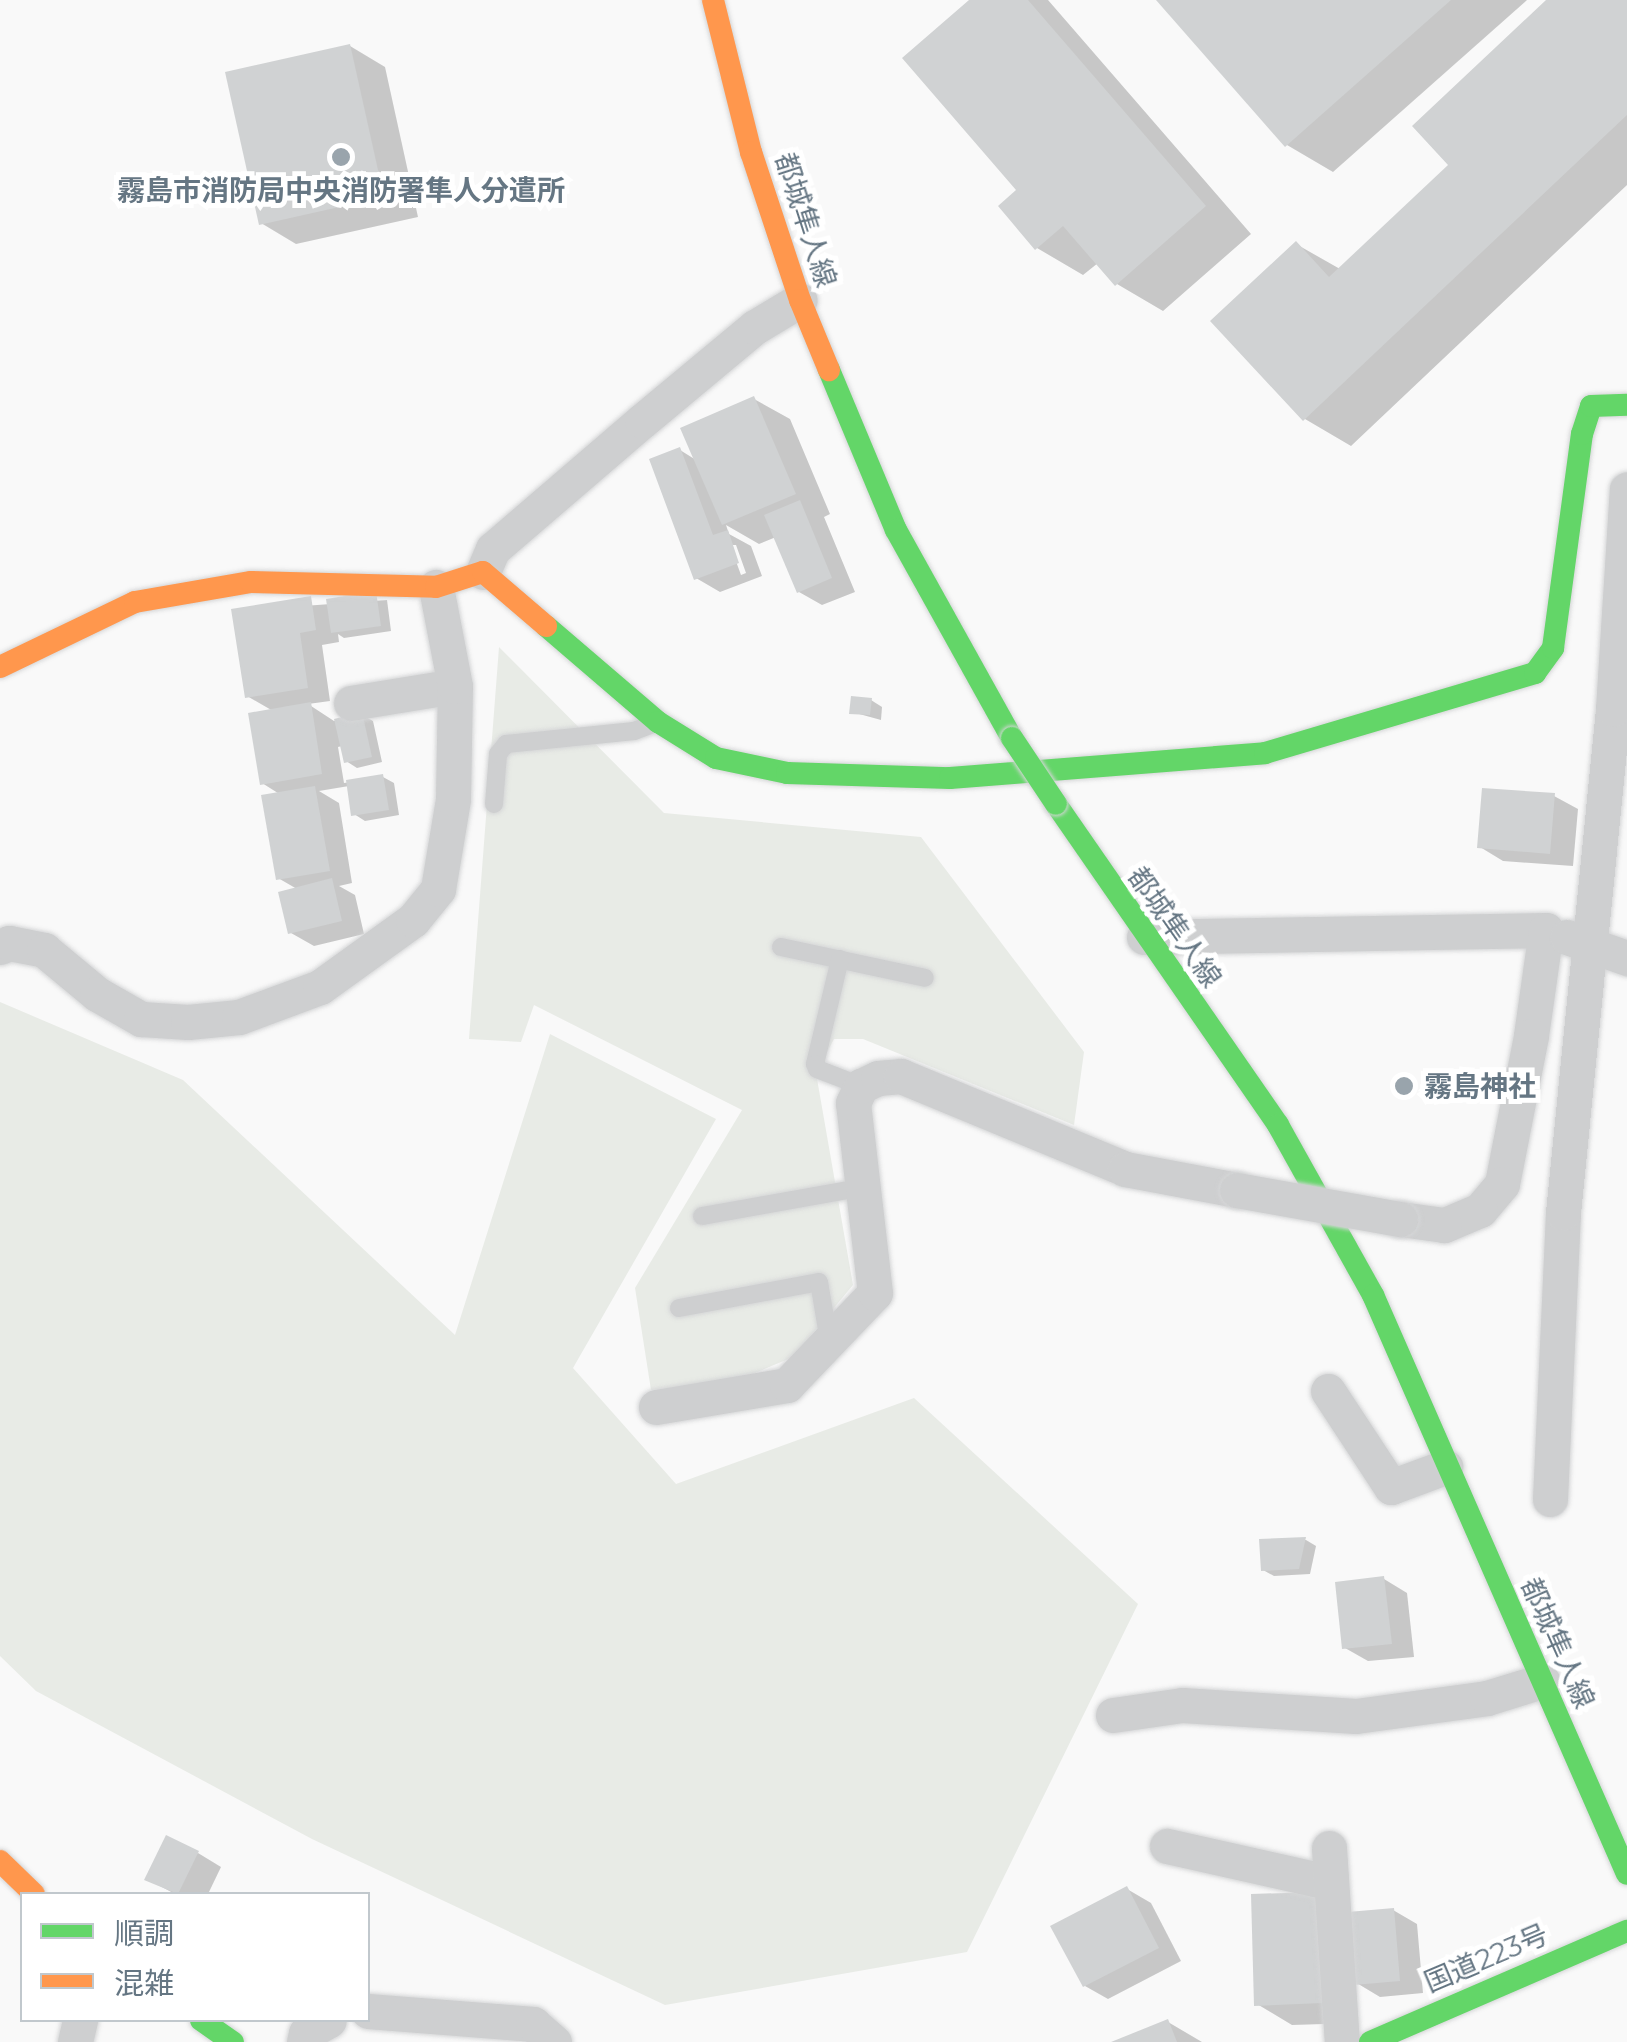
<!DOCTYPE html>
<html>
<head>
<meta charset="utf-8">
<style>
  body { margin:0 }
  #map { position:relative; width:1627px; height:2042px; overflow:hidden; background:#f9f9f9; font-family:Montserrat,"Noto Sans JP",sans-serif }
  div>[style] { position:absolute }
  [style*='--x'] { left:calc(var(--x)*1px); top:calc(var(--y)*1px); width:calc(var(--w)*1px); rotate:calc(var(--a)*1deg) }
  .green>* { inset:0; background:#e8ebe6 }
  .shadow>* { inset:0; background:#0003 }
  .building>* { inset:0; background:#d0d2d3 }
  .roads { filter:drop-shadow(0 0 2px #d5d6d7) drop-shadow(0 0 2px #d5d6d7) }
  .lane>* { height:18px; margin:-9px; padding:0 9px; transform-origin:9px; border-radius:9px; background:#cecfd0 }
  .street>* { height:35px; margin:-17.5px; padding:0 17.5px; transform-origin:17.5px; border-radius:17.5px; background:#cecfd0 }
  .fast>* { height:22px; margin:-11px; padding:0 11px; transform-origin:11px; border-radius:11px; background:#63d668 }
  .slow>* { height:22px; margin:-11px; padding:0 11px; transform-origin:11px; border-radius:11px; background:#ff974d }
  .bridges { filter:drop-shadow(0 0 2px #d5d6d7) drop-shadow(0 0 2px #d5d6d7) }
  .street-bridge>* { height:35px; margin:-17.5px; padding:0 17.5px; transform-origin:17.5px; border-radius:17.5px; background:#cecfd0 }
  .fast-bridge>* { height:22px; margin:-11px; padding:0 11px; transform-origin:11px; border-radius:11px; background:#63d668 }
  .dots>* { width:28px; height:28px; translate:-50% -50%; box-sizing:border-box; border:5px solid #fff; border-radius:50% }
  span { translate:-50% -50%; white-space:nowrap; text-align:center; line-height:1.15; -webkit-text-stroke:10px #fff; paint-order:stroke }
  .poi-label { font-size:28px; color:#657683; font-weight:700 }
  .left { translate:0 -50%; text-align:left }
  .street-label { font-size:28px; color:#657683 }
  .legend { position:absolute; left:20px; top:1892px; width:350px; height:130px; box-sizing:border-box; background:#fff; border:2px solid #c1c8cd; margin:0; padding:12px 18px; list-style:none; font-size:30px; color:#657683 }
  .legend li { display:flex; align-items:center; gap:20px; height:50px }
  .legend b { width:50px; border:2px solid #c1c8cd }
</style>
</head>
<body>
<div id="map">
  <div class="green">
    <i style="clip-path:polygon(499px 647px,664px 813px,921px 837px,1084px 1052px,1074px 1125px,863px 1039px,834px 1039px,816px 1073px,853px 1285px,793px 1357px,741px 1379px,651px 1390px,635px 1288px,742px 1110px,534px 1005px,521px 1042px,469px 1039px)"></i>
    <i style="clip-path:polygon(0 1002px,183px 1080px,455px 1335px,550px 1034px,716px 1119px,573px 1368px,676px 1484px,914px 1398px,1138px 1604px,967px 1952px,665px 2005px,312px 1839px,36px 1691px,0 1656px)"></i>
  </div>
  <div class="shadow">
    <i style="clip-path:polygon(972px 0,1048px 0,1251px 234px,1163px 311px,1117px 284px,1098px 263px,1083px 275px,1037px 248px,1001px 206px,1020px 190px)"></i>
    <i style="clip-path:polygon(1159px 0,1527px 0,1333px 172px,1287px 145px)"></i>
    <i style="clip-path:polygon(1549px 0,1627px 0,1627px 185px,1351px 446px,1305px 419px,1296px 244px,1340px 269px,1451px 165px)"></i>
    <i style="clip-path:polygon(350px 46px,385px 67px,418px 217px,296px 244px,261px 223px)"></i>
    <i style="clip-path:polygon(evenodd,754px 399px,790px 419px,830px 514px,824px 517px,855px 592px,822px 605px,799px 592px,776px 537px,759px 544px,726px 525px,729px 534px,751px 546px,762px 576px,720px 592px,696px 578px,680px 450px,696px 460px,754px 399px,730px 545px,736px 545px,746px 573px,741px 575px,730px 545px)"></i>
    <i style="clip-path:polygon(387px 600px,391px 631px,344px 638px,338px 634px,339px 642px,322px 645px,330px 701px,308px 704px,334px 721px,362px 715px,373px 721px,382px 762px,357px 768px,346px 761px,342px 746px,338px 747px,344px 783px,383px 777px,394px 783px,399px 815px,365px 821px,354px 814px,349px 786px,319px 791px,339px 803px,352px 883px,339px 886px,355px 895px,364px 934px,314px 946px,291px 933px,297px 889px,278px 878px,281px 795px,262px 783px,273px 711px,247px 696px,234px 611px)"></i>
    <i style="clip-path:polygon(871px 700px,882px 707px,881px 720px,852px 712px)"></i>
    <i style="clip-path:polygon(1554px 796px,1578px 809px,1573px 866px,1503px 861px,1480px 847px)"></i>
    <i style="clip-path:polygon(1306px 1540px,1316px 1546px,1310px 1574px,1274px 1576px,1263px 1570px,1262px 1541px)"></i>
    <i style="clip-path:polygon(1384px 1579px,1407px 1593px,1414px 1657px,1368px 1661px,1345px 1648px)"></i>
    <i style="clip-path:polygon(198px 1853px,221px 1867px,208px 1894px,175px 1894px,147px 1879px)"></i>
    <i style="clip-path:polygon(1127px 1889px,1151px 1903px,1181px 1961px,1108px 1999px,1085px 1986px)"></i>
    <i style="clip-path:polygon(1393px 1910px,1417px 1924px,1423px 1993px,1380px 1997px,1355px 1982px,1356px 2023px,1292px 2025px,1257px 2004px,1352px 1914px)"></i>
    <i style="clip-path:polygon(1168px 2022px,1202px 2042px,1117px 2042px)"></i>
  </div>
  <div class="building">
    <i style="clip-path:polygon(969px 0,1028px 0,1206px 206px,1115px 286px,1063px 226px,1035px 250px,998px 206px,1016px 190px,902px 58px)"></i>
    <i style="clip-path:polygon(1156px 0,1451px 0,1285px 147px)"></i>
    <i style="clip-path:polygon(1546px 0,1627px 0,1627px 115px,1303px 421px,1210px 321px,1296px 241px,1329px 277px,1448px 165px,1412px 126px)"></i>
    <i style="clip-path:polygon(350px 44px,384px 197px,259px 225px,225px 72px)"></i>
    <i style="clip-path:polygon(754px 396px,796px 494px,722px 525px,680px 428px)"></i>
    <i style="clip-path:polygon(680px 447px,713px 535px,728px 530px,739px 563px,694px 580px,649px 459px)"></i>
    <i style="clip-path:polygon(800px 500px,832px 578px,797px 593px,764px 515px)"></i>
    <i style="clip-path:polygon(376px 591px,381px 626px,331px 633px,326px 599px)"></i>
    <i style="clip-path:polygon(311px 596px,316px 630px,300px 633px,308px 688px,245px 698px,231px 609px)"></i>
    <i style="clip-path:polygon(851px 696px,872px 698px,870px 715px,849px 714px)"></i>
    <i style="clip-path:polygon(311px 702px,322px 774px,260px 785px,248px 713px)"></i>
    <i style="clip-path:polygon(362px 712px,372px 757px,344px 763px,334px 719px)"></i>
    <i style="clip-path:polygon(383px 774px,389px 810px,351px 816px,346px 780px)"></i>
    <i style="clip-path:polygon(315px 786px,330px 871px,276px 880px,261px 795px)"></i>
    <i style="clip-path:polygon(1482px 788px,1555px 793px,1550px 854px,1477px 848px)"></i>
    <i style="clip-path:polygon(332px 878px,342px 921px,288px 934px,278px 892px)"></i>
    <i style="clip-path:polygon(1306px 1537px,1299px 1569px,1261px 1571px,1259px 1539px)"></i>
    <i style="clip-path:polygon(1384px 1576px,1392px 1644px,1342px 1649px,1335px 1582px)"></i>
    <i style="clip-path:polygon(166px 1835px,199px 1851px,178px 1894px,144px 1880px)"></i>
    <i style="clip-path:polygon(1127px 1886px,1159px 1948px,1083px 1987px,1050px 1926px)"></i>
    <i style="clip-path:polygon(1318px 1892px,1322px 2003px,1254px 2006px,1251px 1894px)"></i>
    <i style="clip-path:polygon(1394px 1908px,1400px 1981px,1354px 1985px,1348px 1912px)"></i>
    <i style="clip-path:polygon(1168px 2019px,1177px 2042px,1111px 2042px)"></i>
  </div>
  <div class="roads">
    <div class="lane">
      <i style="--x:494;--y:804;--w:50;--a:-85.4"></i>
      <i style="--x:498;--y:754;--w:13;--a:-51"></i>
      <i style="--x:506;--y:744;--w:129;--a:-5.8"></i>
      <i style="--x:634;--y:731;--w:20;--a:-20"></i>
      <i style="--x:781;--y:947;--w:147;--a:12.1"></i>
      <i style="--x:840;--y:959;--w:108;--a:103.4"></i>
      <i style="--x:815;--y:1064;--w:5;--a:68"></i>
      <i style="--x:817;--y:1069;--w:47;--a:21.1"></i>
      <i style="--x:702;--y:1216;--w:165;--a:-10.1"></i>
      <i style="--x:679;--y:1308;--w:142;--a:-10.5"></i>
      <i style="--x:819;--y:1282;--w:60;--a:80.4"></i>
    </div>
    <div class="street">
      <i style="--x:483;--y:572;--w:25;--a:-67"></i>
      <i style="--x:493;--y:549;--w:196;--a:-40.7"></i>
      <i style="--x:642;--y:421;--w:147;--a:-39.8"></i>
      <i style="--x:755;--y:327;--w:52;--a:-31"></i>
      <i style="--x:351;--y:703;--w:105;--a:-9.3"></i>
      <i style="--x:1144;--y:937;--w:402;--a:-1"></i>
      <i style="--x:1546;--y:930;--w:107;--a:98.1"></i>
      <i style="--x:1531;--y:1036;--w:151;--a:101.1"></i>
      <i style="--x:1502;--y:1184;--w:34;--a:130"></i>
      <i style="--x:1480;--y:1210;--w:39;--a:157"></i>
      <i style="--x:1444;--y:1225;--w:44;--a:-172.2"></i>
      <i style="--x:1567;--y:937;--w:64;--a:19.3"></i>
      <i style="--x:0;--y:947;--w:10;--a:-24"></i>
      <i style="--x:9;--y:943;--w:36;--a:11"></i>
      <i style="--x:44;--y:950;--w:69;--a:39.7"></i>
      <i style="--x:97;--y:994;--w:51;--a:29.6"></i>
      <i style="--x:141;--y:1019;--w:47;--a:3.7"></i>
      <i style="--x:188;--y:1022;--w:51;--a:-5.6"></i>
      <i style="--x:239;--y:1017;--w:86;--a:-20.3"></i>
      <i style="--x:320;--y:987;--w:115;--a:-35.8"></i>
      <i style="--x:413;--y:920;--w:40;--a:-51"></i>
      <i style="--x:438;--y:889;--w:91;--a:-80.5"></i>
      <i style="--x:453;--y:799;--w:113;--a:-89"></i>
      <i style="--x:455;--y:686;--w:101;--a:-100.9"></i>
      <i style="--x:1328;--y:1391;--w:115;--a:56.7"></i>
      <i style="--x:1391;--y:1487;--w:58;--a:-20.3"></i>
      <i style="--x:656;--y:1407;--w:133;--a:-9.5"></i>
      <i style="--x:787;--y:1385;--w:127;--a:-46.3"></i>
      <i style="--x:875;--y:1293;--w:191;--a:-96.6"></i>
      <i style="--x:853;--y:1103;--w:19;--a:-65"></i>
      <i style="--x:861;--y:1086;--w:19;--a:-25"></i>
      <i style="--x:878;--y:1078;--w:23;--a:-5"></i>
      <i style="--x:901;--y:1076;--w:243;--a:22.5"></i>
      <i style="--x:1125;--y:1169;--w:114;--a:10.6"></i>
      <i style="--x:1550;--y:1499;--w:286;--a:-87.4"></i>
      <i style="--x:1563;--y:1213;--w:506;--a:-84.33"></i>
      <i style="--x:1613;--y:709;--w:220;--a:-86.4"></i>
      <i style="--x:1113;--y:1715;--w:70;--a:-8.2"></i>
      <i style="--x:1182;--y:1705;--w:174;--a:3.6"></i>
      <i style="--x:1356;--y:1716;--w:132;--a:-7.8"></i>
      <i style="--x:1487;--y:1698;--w:58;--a:-17.2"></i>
      <i style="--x:1167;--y:1846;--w:165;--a:12.6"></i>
      <i style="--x:1329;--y:1848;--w:194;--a:86.2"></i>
      <i style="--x:368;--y:2011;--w:166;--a:4.5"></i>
      <i style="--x:533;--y:2024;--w:28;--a:41"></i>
      <i style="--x:75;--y:2042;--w:23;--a:-77"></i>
      <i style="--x:304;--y:2042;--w:9;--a:-77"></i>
      <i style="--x:306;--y:2033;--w:26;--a:-29"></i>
    </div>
    <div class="fast">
      <i style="--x:829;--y:370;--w:173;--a:67.3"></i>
      <i style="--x:896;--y:530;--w:238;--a:60.9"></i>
      <i style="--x:546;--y:626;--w:148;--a:40.6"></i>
      <i style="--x:658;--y:722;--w:68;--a:31.8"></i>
      <i style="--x:716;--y:758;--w:73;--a:11.9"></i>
      <i style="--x:787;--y:773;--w:163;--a:1.8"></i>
      <i style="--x:950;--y:778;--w:316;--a:-4.5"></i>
      <i style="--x:1265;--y:753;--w:282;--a:-16.5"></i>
      <i style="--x:1535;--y:673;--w:31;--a:-54"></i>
      <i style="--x:1553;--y:648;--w:216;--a:-82.3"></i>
      <i style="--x:1582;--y:434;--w:29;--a:-72"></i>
      <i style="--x:1591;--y:406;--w:36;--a:-2"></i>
      <i style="--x:1056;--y:804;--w:390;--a:55.3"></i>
      <i style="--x:1278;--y:1125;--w:195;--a:60.8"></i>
      <i style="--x:1373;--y:1295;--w:632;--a:66.31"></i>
      <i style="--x:201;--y:2020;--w:39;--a:35"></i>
      <i style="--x:1370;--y:2042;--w:280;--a:-23.4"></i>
    </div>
    <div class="slow">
      <i style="--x:713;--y:0;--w:157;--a:76"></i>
      <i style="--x:751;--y:152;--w:156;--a:71.7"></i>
      <i style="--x:800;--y:300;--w:76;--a:67.5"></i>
      <i style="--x:0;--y:667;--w:150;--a:-25.7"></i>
      <i style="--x:135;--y:602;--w:118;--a:-9.8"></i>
      <i style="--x:251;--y:582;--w:185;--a:1.5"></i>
      <i style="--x:436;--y:587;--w:49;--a:-17.7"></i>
      <i style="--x:483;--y:572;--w:83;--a:40.6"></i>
      <i style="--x:0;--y:1861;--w:47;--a:44.1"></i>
    </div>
  </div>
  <div class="bridges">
    <div class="street-bridge">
      <i style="--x:1237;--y:1190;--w:166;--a:10.1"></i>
    </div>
    <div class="fast-bridge">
      <i style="--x:1012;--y:738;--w:79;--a:56.3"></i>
    </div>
  </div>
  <div class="dots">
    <i style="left:341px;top:157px;background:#99a4ac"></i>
    <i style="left:1404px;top:1086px;background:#99a4ac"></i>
  </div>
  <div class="poi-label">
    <span style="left:341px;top:190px">霧島市消防局中央消防署隼人分遣所</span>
    <span class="left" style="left:1424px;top:1086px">霧島神社</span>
  </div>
  <div class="street-label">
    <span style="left:806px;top:220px;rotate:72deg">都城隼人線</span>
    <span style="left:1175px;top:927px;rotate:55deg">都城隼人線</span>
    <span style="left:1558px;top:1643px;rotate:66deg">都城隼人線</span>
    <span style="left:1486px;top:1958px;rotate:-23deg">国道223号</span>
  </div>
  <ul class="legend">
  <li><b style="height:12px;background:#63d668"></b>順調</li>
  <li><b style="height:12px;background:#ff974d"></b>混雑</li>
  </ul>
</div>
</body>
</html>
